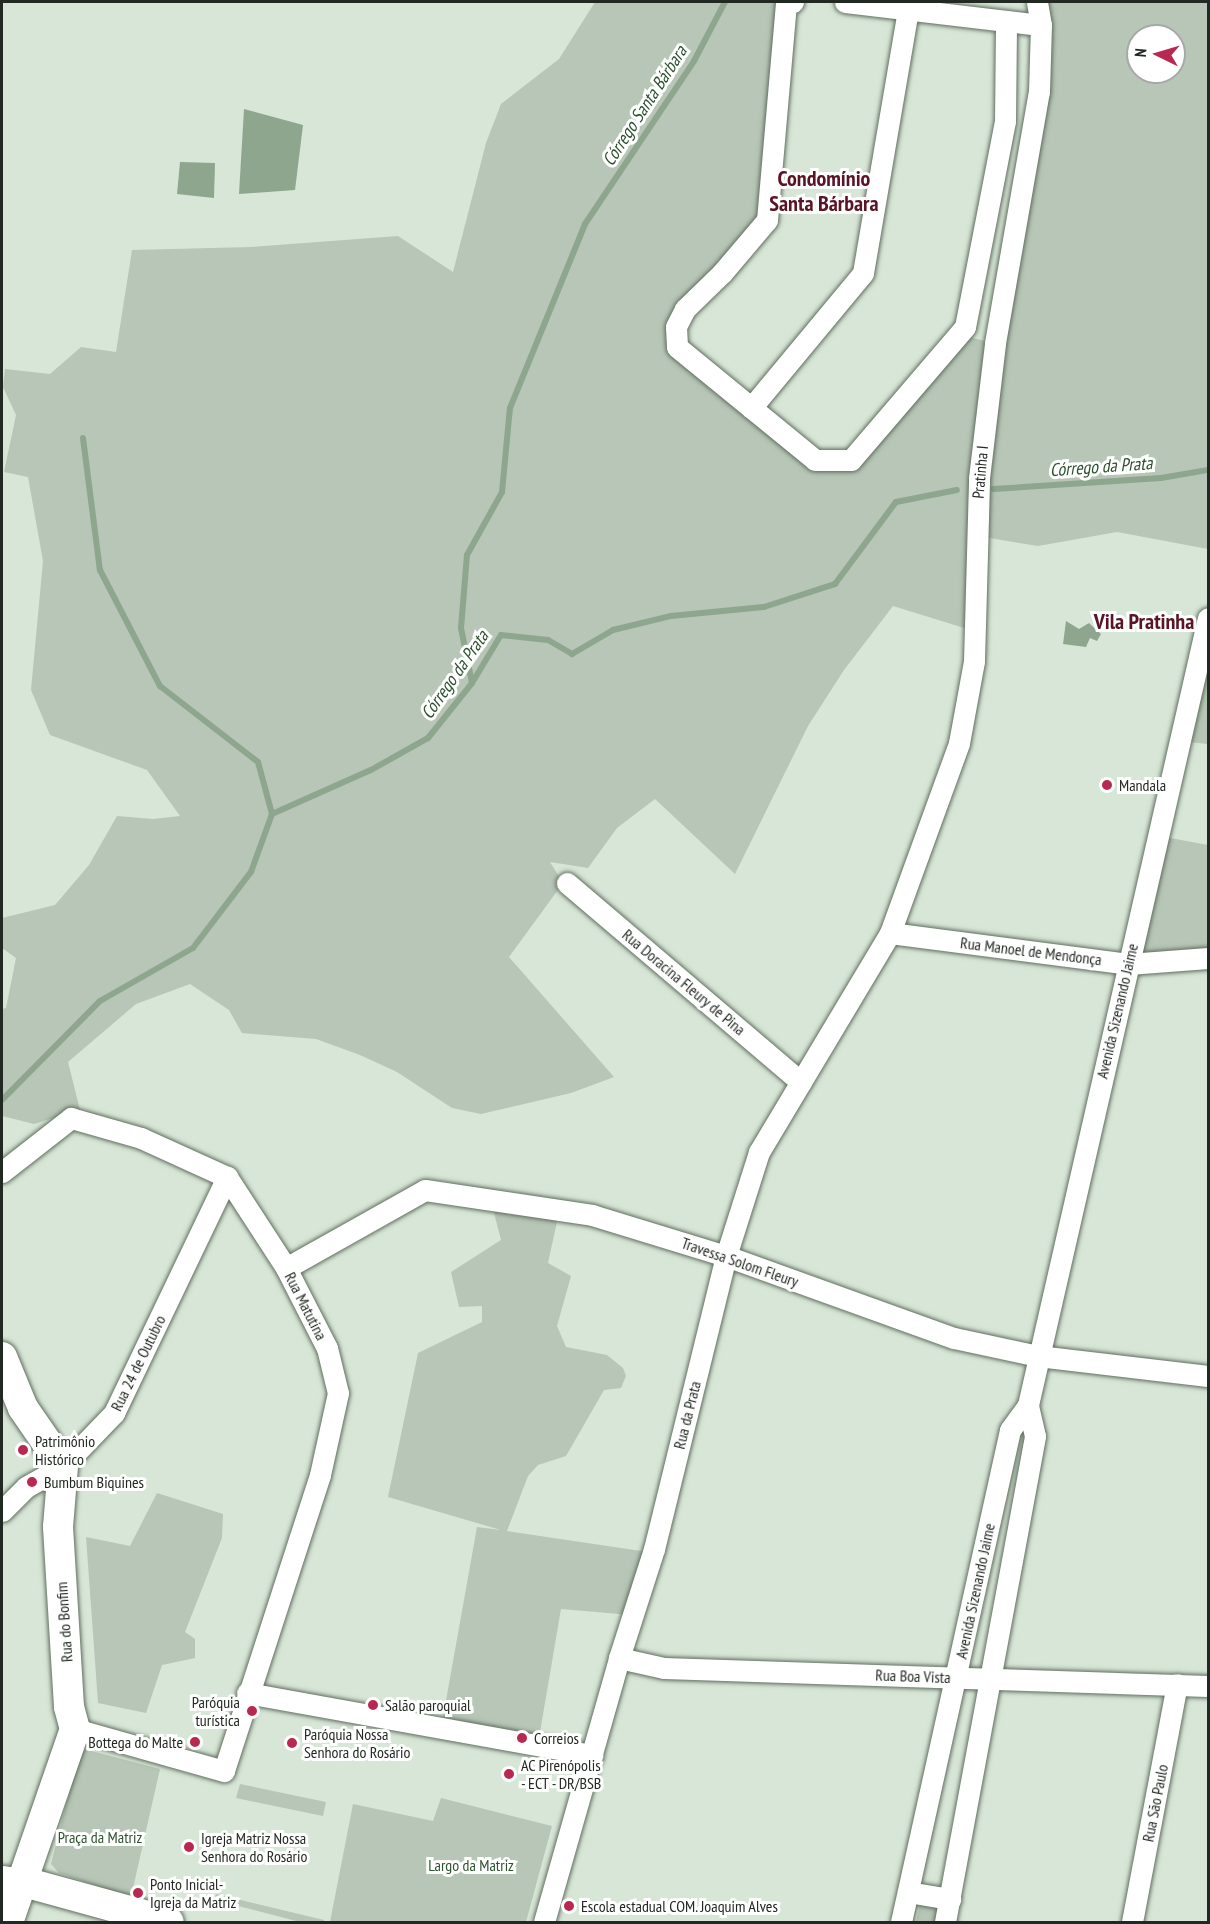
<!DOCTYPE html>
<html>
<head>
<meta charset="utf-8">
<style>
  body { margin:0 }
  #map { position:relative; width:1210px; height:1924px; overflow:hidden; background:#d7e6d6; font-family:"PT Sans Narrow",sans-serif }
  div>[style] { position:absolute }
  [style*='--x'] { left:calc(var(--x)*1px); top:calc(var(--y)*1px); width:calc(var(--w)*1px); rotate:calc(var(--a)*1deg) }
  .green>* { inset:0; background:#b7c6b6 }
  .water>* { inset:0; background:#8ea58e }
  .stream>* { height:6px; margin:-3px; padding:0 3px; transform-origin:3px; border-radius:3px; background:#8ea58e }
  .roads { filter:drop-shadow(0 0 2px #616e60) drop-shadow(0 0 2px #616e60) }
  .minor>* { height:21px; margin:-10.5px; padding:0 10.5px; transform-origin:10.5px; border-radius:10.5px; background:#fff }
  .tertiary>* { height:27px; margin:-13.5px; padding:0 13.5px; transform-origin:13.5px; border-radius:13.5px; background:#fff }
  .secondary>* { height:30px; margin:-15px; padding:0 15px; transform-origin:15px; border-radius:15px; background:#fff }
  .dots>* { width:16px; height:16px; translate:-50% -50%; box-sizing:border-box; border:3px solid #fff; border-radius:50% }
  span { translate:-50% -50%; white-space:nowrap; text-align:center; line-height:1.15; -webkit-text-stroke:6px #fff; paint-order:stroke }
  .street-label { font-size:16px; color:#222822 }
  .poi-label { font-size:16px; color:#222822 }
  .left { translate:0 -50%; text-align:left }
  .right { translate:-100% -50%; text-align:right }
  .park-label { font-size:16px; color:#2d522e }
  .water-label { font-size:18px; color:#2b502d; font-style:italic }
  .district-label { font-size:22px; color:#591425; font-weight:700 }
  .frame { position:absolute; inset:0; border:3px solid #222822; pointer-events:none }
  .north { position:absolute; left:1126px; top:24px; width:60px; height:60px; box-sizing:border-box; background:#fff; border:2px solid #a7a9a7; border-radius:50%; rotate:275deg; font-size:16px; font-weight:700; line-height:24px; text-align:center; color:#222822 }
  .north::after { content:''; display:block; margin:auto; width:21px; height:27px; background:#b82850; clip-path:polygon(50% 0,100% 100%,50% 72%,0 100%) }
</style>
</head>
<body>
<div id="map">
  <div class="green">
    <i style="clip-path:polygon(evenodd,595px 2px,781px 2px,764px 216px,672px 346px,811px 465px,854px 463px,969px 337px,997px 344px,1038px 92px,1034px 2px,1208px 2px,1208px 549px,1117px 532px,1038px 546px,983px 537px,974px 631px,893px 606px,844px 670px,808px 726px,735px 874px,655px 799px,617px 828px,588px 868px,550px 862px,563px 883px,509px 957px,614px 1077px,571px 1093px,481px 1114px,452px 1108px,397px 1072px,360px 1055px,316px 1039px,242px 1033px,229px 1010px,190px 984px,136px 1004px,68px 1062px,80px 1110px,34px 1124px,2px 1116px,2px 1009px,6px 1008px,16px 958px,2px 948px,2px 918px,55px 905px,89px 865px,117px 816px,153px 819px,180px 816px,147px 770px,50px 735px,31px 690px,43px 561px,28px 477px,4px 472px,16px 415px,3px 387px,5px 369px,50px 374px,81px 347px,116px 352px,132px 250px,251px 247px,398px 236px,453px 272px,486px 143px,501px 104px,559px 59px,595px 2px,1138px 36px,1174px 36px,1174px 72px,1138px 72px,1138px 36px)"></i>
    <i style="clip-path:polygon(1208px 636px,1208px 744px,1188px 742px)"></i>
    <i style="clip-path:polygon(1165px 837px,1208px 845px,1208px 949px,1134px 954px)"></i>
    <i style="clip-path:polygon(493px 1209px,558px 1217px,548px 1263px,571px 1276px,557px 1326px,566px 1347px,607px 1355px,623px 1368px,626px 1376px,621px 1388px,604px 1390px,566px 1456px,538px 1465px,528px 1476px,507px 1531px,648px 1552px,631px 1615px,561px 1609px,539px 1738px,442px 1723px,477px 1527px,501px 1530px,388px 1497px,418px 1353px,482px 1322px,482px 1306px,459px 1307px,451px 1272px,501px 1240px)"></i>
    <i style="clip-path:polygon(157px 1493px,223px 1514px,222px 1538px,185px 1632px,195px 1639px,195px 1658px,162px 1665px,146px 1713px,98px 1703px,86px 1537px,130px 1546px)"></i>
    <i style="clip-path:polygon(84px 1749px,160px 1769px,131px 1897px,59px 1873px,51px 1864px,79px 1754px)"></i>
    <i style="clip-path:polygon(240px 1784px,326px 1802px,323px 1816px,236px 1798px)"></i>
    <i style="clip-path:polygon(441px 1798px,552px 1826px,526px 1922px,330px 1922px,353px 1804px,433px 1821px)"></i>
    <i style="clip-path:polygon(216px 1894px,324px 1920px,323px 1922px,300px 1922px,215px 1900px)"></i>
    <i style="clip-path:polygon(921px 1900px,942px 1903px,939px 1922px,916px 1922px)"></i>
  </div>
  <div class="water">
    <i style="clip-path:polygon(244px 109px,303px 125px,295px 190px,239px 194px)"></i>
    <i style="clip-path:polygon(180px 162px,215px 163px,214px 198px,177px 194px)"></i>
    <i style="clip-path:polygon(1066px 621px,1079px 629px,1089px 623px,1101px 634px,1097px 641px,1090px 638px,1086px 647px,1063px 644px)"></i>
  </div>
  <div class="stream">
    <i style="--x:83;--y:438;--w:133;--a:82.7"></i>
    <i style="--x:100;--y:570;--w:131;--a:62.7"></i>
    <i style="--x:160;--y:686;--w:124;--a:37.8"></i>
    <i style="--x:258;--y:762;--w:54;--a:74.9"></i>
    <i style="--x:994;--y:489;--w:167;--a:-3.8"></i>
    <i style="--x:1161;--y:478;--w:48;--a:-9.7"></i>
    <i style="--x:472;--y:683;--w:56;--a:-101.3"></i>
    <i style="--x:461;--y:628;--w:73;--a:-85.3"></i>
    <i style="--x:467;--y:555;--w:72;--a:-60.9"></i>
    <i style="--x:502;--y:492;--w:84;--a:-84.6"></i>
    <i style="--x:510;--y:408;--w:199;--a:-67.8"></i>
    <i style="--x:585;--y:224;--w:196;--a:-56.2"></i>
    <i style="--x:694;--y:61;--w:67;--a:-62.3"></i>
    <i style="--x:2;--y:1100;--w:139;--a:-45.3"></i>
    <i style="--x:100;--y:1001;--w:107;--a:-29.7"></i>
    <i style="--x:193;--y:948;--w:96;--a:-52.7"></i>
    <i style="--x:251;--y:872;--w:62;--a:-70.1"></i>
    <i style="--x:272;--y:814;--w:108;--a:-24"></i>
    <i style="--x:371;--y:770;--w:65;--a:-29.3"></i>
    <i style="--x:428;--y:738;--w:70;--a:-51.3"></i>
    <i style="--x:472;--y:683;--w:56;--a:-58.9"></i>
    <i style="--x:501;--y:635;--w:47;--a:6.1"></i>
    <i style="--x:548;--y:640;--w:28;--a:30"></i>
    <i style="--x:572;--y:654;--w:48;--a:-30.3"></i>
    <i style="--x:613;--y:630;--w:60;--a:-13.6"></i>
    <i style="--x:671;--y:616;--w:93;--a:-5.5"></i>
    <i style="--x:764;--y:607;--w:75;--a:-17.9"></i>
    <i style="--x:835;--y:584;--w:102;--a:-53.4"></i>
    <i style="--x:896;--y:502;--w:62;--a:-11.1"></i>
  </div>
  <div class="roads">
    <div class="minor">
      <i style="--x:793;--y:2;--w:7;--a:172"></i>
      <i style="--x:786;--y:3;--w:218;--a:95"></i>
      <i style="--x:767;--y:220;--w:70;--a:130.3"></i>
      <i style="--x:722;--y:273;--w:52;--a:135.8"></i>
      <i style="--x:685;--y:309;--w:20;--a:117"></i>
      <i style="--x:676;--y:327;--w:20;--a:87"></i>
      <i style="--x:677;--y:347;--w:178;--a:39.3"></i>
      <i style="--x:815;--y:460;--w:36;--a:0"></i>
      <i style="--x:851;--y:460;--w:175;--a:-49.4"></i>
      <i style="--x:965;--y:327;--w:210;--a:-79"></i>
      <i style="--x:1005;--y:121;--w:100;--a:-89.4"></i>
      <i style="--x:845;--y:2;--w:197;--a:6.7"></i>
      <i style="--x:751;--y:408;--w:175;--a:-50.3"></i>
      <i style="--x:863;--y:273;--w:268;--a:-80.3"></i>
      <i style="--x:567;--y:883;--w:307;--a:40.4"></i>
      <i style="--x:890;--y:933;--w:240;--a:7.4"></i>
      <i style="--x:1128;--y:964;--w:80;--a:-4.3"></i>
      <i style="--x:2;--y:1172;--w:88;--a:-38"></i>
      <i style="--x:71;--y:1118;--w:73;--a:15.9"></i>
      <i style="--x:141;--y:1138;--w:94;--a:24.4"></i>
      <i style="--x:227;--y:1177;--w:108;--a:57"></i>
      <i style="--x:286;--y:1268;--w:90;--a:62.9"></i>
      <i style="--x:327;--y:1348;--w:46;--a:76.3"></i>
      <i style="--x:338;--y:1393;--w:84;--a:102.4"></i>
      <i style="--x:320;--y:1475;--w:311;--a:108"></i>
      <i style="--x:224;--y:1771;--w:155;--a:-164.3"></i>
      <i style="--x:286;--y:1268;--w:159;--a:-29.3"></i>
      <i style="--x:425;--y:1190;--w:169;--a:8.5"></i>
      <i style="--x:592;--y:1215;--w:140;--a:17"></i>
      <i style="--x:726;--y:1256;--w:242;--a:19.8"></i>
      <i style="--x:954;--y:1338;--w:86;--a:12.1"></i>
      <i style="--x:1038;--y:1356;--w:171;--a:6.7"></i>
      <i style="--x:2;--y:1511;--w:34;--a:-45"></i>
      <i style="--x:26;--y:1487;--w:43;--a:-29.6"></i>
      <i style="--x:63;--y:1466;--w:74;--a:-46.1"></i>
      <i style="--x:114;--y:1413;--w:262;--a:-64.4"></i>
      <i style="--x:619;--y:1658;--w:46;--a:12.5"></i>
      <i style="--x:664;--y:1668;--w:544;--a:1.9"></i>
      <i style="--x:247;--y:1693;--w:351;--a:10.2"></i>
      <i style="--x:908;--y:1892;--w:43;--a:9.5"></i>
      <i style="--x:544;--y:1922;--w:274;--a:-74.1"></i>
      <i style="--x:619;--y:1658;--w:114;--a:-72.2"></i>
      <i style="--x:654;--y:1549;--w:302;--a:-76.2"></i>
      <i style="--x:726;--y:1256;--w:109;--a:-72.4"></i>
      <i style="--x:759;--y:1152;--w:255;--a:-59.1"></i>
      <i style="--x:890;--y:933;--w:202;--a:-70"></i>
      <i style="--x:959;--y:743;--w:83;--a:-79.6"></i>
      <i style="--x:974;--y:661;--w:183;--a:-88.4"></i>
      <i style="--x:979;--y:478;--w:136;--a:-83.2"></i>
      <i style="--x:995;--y:343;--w:255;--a:-80.1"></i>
      <i style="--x:1039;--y:92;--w:67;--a:-88.3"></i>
      <i style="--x:1041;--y:25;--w:23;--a:-100"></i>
      <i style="--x:901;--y:1922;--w:504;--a:-77.51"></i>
      <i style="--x:1010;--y:1430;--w:31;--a:-54"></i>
      <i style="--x:1028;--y:1405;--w:807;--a:-77.12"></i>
      <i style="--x:945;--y:1922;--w:494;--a:-79.5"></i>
      <i style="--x:1035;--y:1436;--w:32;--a:-103"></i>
      <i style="--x:1132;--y:1922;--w:242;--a:-79.3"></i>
    </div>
    <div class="tertiary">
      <i style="--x:2;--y:1879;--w:22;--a:8"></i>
    </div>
    <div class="secondary">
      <i style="--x:2;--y:1357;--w:55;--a:67.6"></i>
      <i style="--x:23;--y:1408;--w:70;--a:55.4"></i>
      <i style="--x:63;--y:1466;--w:61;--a:94.7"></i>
      <i style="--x:58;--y:1527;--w:180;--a:86.5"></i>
      <i style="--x:69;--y:1707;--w:23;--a:75"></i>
      <i style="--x:75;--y:1729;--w:204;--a:109.1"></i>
      <i style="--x:24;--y:1882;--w:150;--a:15.4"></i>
    </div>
  </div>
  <div class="dots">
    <i style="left:1107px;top:785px;background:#b82850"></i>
    <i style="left:23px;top:1450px;background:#b82850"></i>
    <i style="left:32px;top:1482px;background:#b82850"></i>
    <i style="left:373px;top:1705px;background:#b82850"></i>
    <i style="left:252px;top:1711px;background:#b82850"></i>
    <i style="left:522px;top:1738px;background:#b82850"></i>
    <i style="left:195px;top:1742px;background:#b82850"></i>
    <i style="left:292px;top:1743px;background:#b82850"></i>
    <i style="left:509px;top:1774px;background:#b82850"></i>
    <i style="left:189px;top:1847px;background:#b82850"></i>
    <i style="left:138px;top:1893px;background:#b82850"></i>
    <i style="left:569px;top:1906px;background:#b82850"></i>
  </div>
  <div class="street-label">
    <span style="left:980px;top:472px;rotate:-85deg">Pratinha I</span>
    <span style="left:1031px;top:951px;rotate:7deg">Rua Manoel de Mendonça</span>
    <span style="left:684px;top:982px;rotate:40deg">Rua Doracina Fleury de Pina</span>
    <span style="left:1117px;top:1011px;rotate:-77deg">Avenida Sizenando Jaime</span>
    <span style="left:740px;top:1262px;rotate:19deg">Travessa Solom Fleury</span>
    <span style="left:306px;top:1306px;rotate:63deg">Rua Matutina</span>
    <span style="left:138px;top:1363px;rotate:-64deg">Rua 24 de Outubro</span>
    <span style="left:687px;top:1415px;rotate:-76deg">Rua da Prata</span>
    <span style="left:975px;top:1591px;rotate:-78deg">Avenida Sizenando Jaime</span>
    <span style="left:64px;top:1622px;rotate:-94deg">Rua do Bonfim</span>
    <span style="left:913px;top:1676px;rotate:2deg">Rua Boa Vista</span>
    <span style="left:1155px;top:1803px;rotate:-79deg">Rua São Paulo</span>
  </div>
  <div class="poi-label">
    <span class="left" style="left:1119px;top:785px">Mandala</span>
    <span class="left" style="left:35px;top:1450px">Patrimônio<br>Histórico</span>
    <span class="left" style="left:44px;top:1482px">Bumbum Biquines</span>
    <span class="right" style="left:240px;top:1711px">Paróquia<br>turística</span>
    <span class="left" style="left:385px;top:1705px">Salão paroquial</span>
    <span class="left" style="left:304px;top:1743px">Paróquia Nossa<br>Senhora do Rosário</span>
    <span class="left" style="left:534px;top:1738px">Correios</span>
    <span class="right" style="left:183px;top:1742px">Bottega do Malte</span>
    <span class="left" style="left:521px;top:1774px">AC Pirenópolis<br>- ECT - DR/BSB</span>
    <span class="left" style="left:201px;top:1847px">Igreja Matriz Nossa<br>Senhora do Rosário</span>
    <span class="left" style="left:150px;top:1893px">Ponto Inicial-<br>Igreja da Matriz</span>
    <span class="left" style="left:581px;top:1906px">Escola estadual COM. Joaquim Alves</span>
  </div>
  <div class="park-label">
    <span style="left:100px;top:1837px">Praça da Matriz</span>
    <span style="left:471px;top:1865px">Largo da Matriz</span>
  </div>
  <div class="water-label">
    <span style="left:645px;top:106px;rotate:-57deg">Córrego Santa Bárbara</span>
    <span style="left:1101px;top:467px;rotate:-4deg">Córrego da Prata</span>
    <span style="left:455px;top:675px;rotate:-55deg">Córrego da Prata</span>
  </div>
  <div class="district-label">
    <span style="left:824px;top:191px">Condomínio<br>Santa Bárbara</span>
    <span style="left:1144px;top:622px">Vila Pratinha</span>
  </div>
  <div class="frame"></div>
  <div class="north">N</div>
</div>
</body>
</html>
